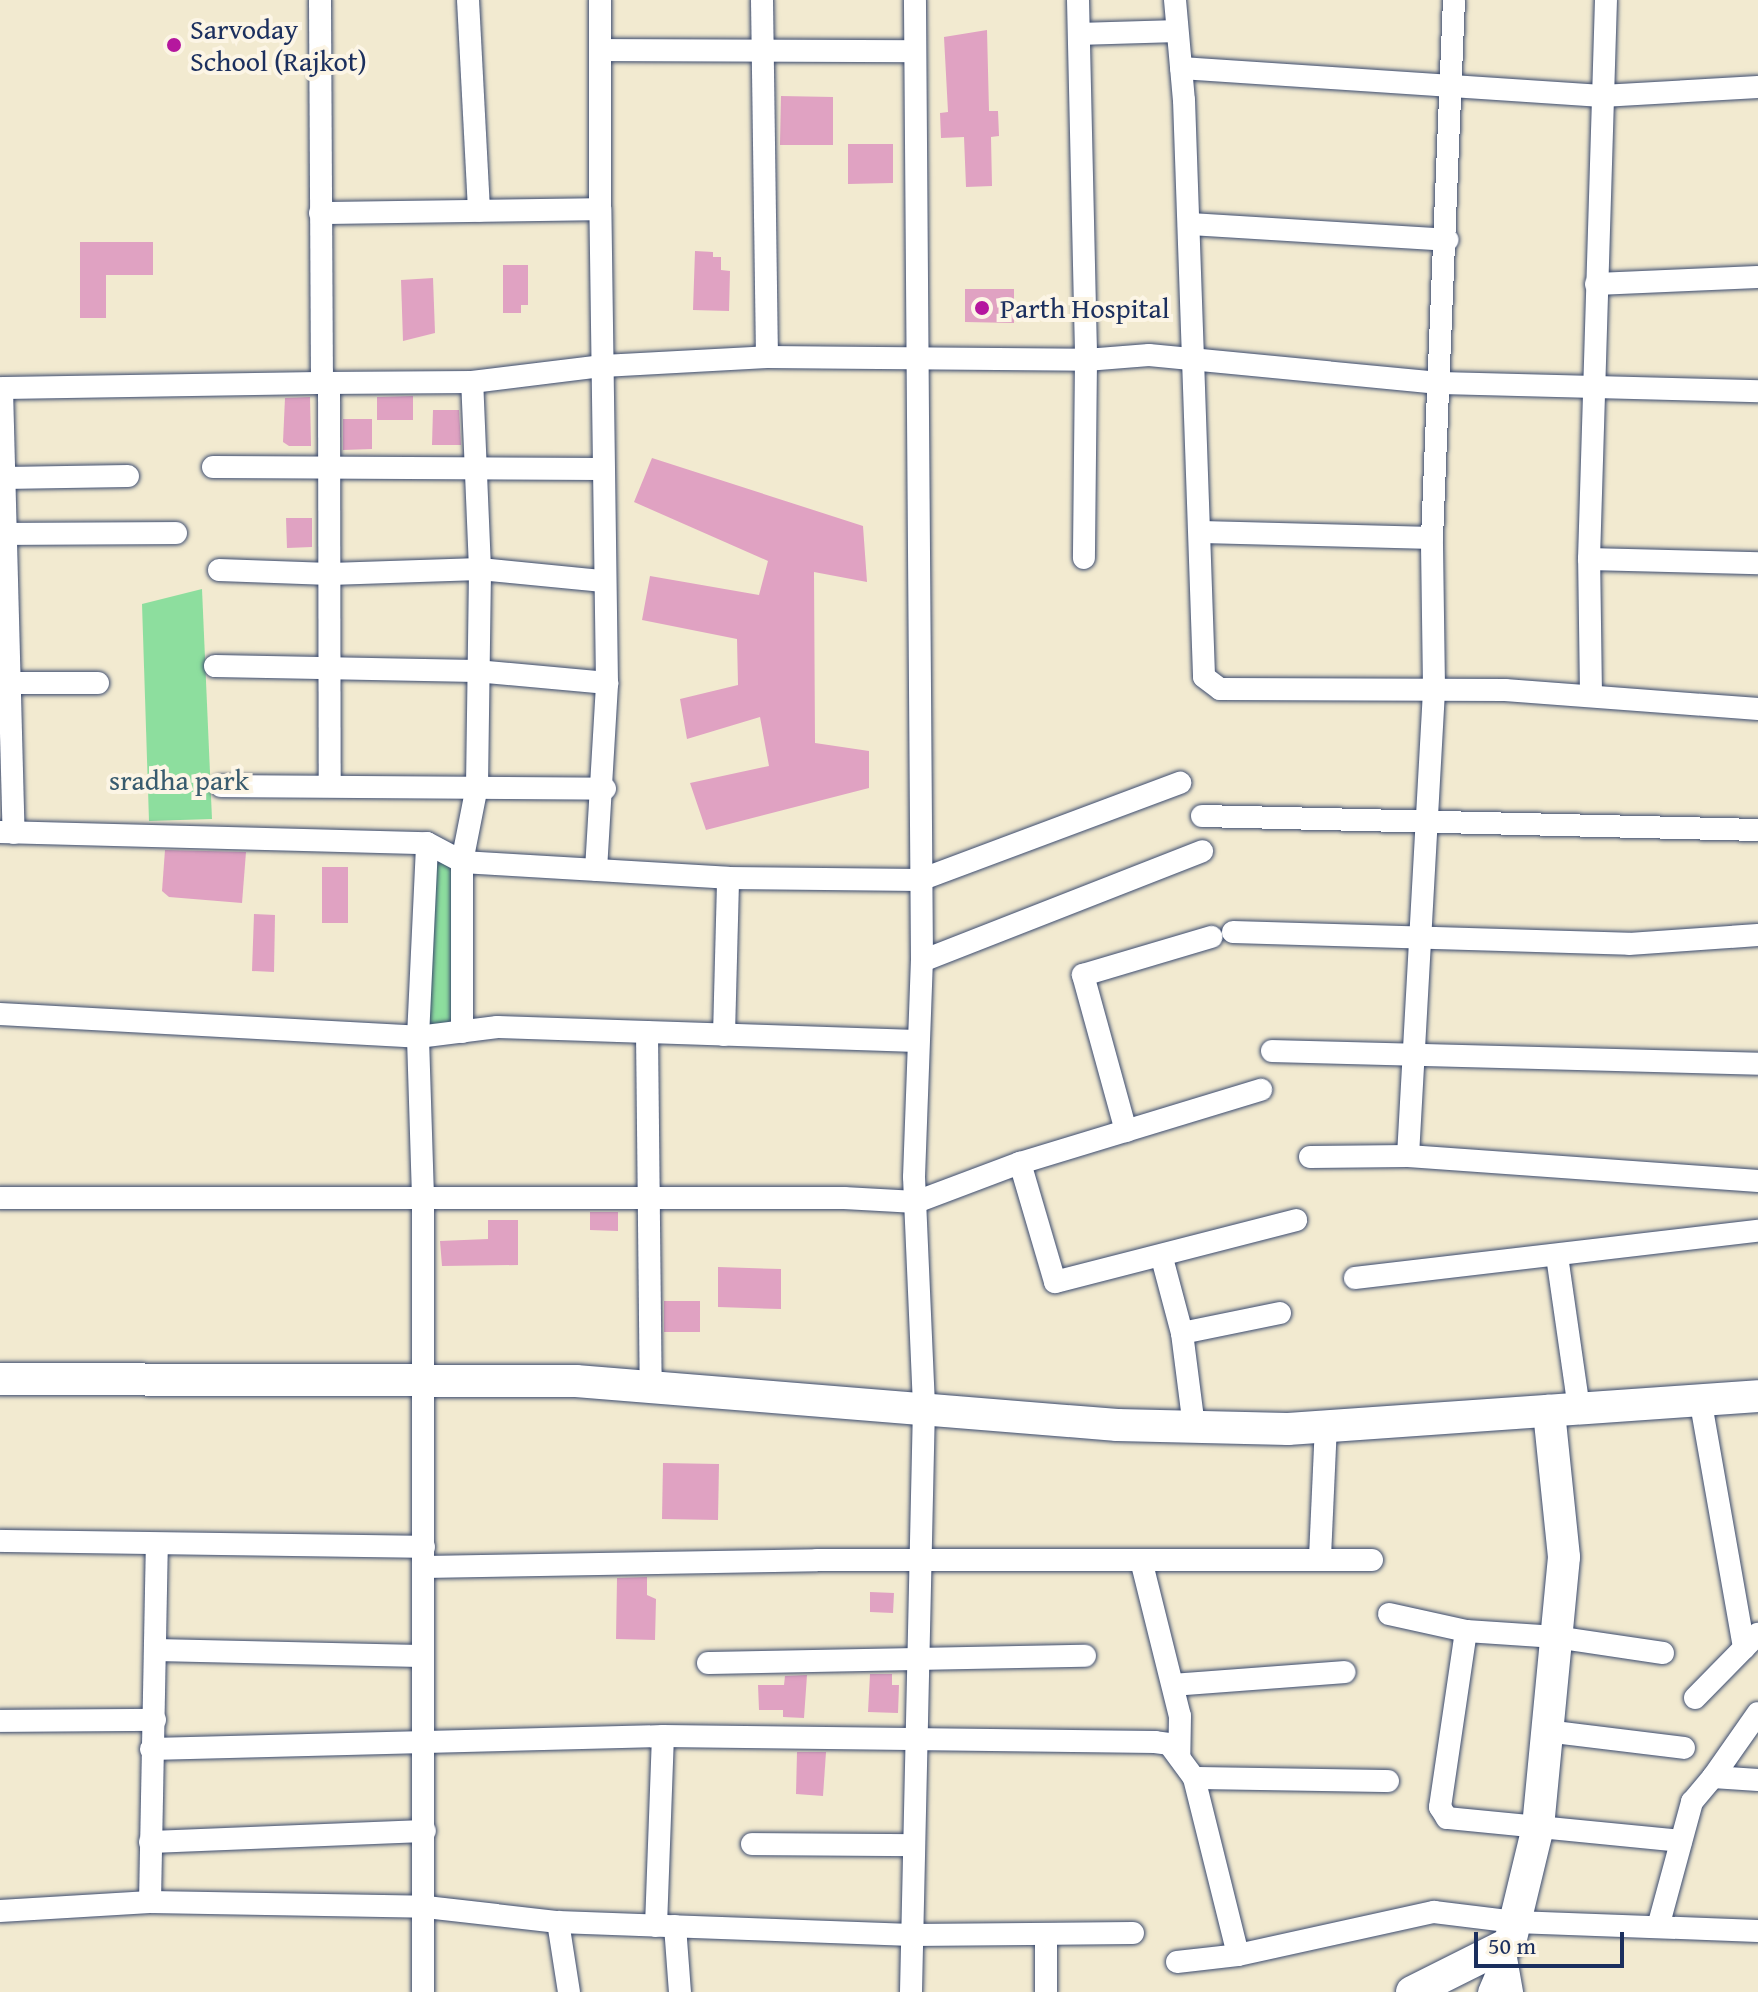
<!DOCTYPE html>
<html>
<head>
<meta charset="utf-8">
<style>
  body { margin:0 }
  #map { position:relative; width:1758px; height:1992px; overflow:hidden; background:#f2ead0; font-family:"Gentium Book Plus",serif }
  div>[style] { position:absolute }
  [style*='--x'] { left:calc(var(--x)*1px); top:calc(var(--y)*1px); width:calc(var(--w)*1px); rotate:calc(var(--a)*1deg) }
  .green>* { inset:0; background:#8dde9e }
  .building>* { inset:0; background:#e0a2c2 }
  .roads { filter:drop-shadow(0 0 2px #3b4b6f) drop-shadow(0 0 2px #3b4b6f) }
  .street>* { height:22px; margin:-11px; padding:0 11px; transform-origin:11px; border-radius:11px; background:#fff }
  .secondary>* { height:32px; margin:-16px; padding:0 16px; transform-origin:16px; border-radius:16px; background:#fff }
  .dots>* { width:22px; height:22px; translate:-50% -50%; box-sizing:border-box; border:4px solid #fcf5e5; border-radius:50% }
  span { translate:-50% -50%; white-space:nowrap; text-align:center; line-height:1.15; -webkit-text-stroke:8px #fcf5e5; paint-order:stroke }
  .poi-label { font-size:28px; color:#1b2f5e }
  .left { translate:0 -50%; text-align:left }
  .park-label { font-size:28px; color:#385b6e }
  .scale { position:absolute; left:1474px; top:1932px; width:150px; height:36px; box-sizing:border-box; border:4px solid #1b2f5e; border-top:0; padding-left:10px; font-size:24px; line-height:28px; white-space:nowrap; color:#1b2f5e; -webkit-text-stroke:6px #fcf5e5; paint-order:stroke }
</style>
</head>
<body>
<div id="map">
  <div class="green">
    <i style="clip-path:polygon(202px 589px,212px 819px,149px 821px,142px 604px)"></i>
    <i style="clip-path:polygon(427px 854px,462px 862px,462px 1032px,419px 1024px)"></i>
  </div>
  <div class="building">
    <i style="clip-path:polygon(987px 30px,989px 111px,998px 111px,999px 136px,991px 137px,992px 186px,966px 187px,964px 137px,941px 138px,940px 113px,948px 112px,944px 37px)"></i>
    <i style="clip-path:polygon(781px 96px,833px 97px,833px 145px,780px 145px)"></i>
    <i style="clip-path:polygon(848px 144px,893px 144px,893px 183px,848px 184px)"></i>
    <i style="clip-path:polygon(80px 242px,153px 242px,153px 275px,106px 275px,106px 318px,80px 318px)"></i>
    <i style="clip-path:polygon(695px 251px,713px 252px,713px 257px,721px 257px,721px 270px,730px 271px,729px 311px,693px 310px)"></i>
    <i style="clip-path:polygon(503px 265px,528px 265px,528px 305px,521px 305px,521px 313px,503px 313px)"></i>
    <i style="clip-path:polygon(433px 278px,435px 333px,403px 341px,401px 280px)"></i>
    <i style="clip-path:polygon(965px 289px,1014px 289px,1014px 323px,965px 322px)"></i>
    <i style="clip-path:polygon(413px 396px,413px 420px,377px 420px,377px 397px)"></i>
    <i style="clip-path:polygon(310px 397px,311px 446px,289px 446px,283px 442px,285px 398px)"></i>
    <i style="clip-path:polygon(433px 410px,459px 410px,461px 445px,432px 445px)"></i>
    <i style="clip-path:polygon(343px 419px,372px 419px,372px 449px,343px 450px)"></i>
    <i style="clip-path:polygon(652px 458px,863px 526px,867px 582px,814px 572px,815px 743px,869px 751px,869px 788px,706px 830px,690px 783px,769px 766px,760px 717px,687px 739px,680px 699px,738px 685px,737px 639px,642px 620px,650px 576px,759px 595px,768px 561px,634px 502px)"></i>
    <i style="clip-path:polygon(286px 518px,312px 518px,312px 547px,287px 548px)"></i>
    <i style="clip-path:polygon(165px 850px,246px 852px,242px 903px,169px 897px,162px 891px)"></i>
    <i style="clip-path:polygon(322px 867px,348px 867px,348px 923px,322px 923px)"></i>
    <i style="clip-path:polygon(254px 914px,275px 915px,274px 972px,252px 971px)"></i>
    <i style="clip-path:polygon(590px 1212px,618px 1212px,618px 1231px,590px 1230px)"></i>
    <i style="clip-path:polygon(488px 1220px,518px 1220px,518px 1265px,442px 1266px,440px 1241px,488px 1239px)"></i>
    <i style="clip-path:polygon(718px 1267px,781px 1269px,781px 1309px,718px 1307px)"></i>
    <i style="clip-path:polygon(664px 1301px,700px 1301px,700px 1332px,664px 1332px)"></i>
    <i style="clip-path:polygon(663px 1463px,719px 1464px,718px 1520px,662px 1519px)"></i>
    <i style="clip-path:polygon(647px 1577px,647px 1595px,656px 1599px,655px 1640px,616px 1639px,617px 1578px)"></i>
    <i style="clip-path:polygon(870px 1592px,894px 1593px,893px 1613px,870px 1612px)"></i>
    <i style="clip-path:polygon(870px 1674px,892px 1674px,892px 1685px,899px 1685px,898px 1713px,868px 1712px)"></i>
    <i style="clip-path:polygon(807px 1675px,804px 1718px,783px 1717px,783px 1710px,759px 1710px,758px 1685px,784px 1685px,785px 1676px)"></i>
    <i style="clip-path:polygon(797px 1752px,826px 1752px,823px 1796px,796px 1794px)"></i>
  </div>
  <div class="roads">
    <div class="street">
      <i style="--x:468;--y:0;--w:211;--a:87"></i>
      <i style="--x:762;--y:0;--w:357;--a:89.2"></i>
      <i style="--x:1078;--y:0;--w:360;--a:88.7"></i>
      <i style="--x:1086;--y:360;--w:198;--a:90.6"></i>
      <i style="--x:1175;--y:0;--w:100;--a:84.9"></i>
      <i style="--x:1184;--y:100;--w:577;--a:88.01"></i>
      <i style="--x:1204;--y:677;--w:20;--a:37"></i>
      <i style="--x:1220;--y:689;--w:285;--a:0.2"></i>
      <i style="--x:1505;--y:690;--w:254;--a:4.3"></i>
      <i style="--x:1080;--y:34;--w:96;--a:-1.8"></i>
      <i style="--x:600;--y:50;--w:314;--a:0.2"></i>
      <i style="--x:1181;--y:68;--w:422;--a:3.8"></i>
      <i style="--x:1602;--y:96;--w:156;--a:-3.3"></i>
      <i style="--x:320;--y:213;--w:280;--a:-0.8"></i>
      <i style="--x:600;--y:209;--w:209;--a:-90"></i>
      <i style="--x:1189;--y:224;--w:259;--a:3.5"></i>
      <i style="--x:1596;--y:284;--w:162;--a:-2.5"></i>
      <i style="--x:322;--y:383;--w:150;--a:-0.4"></i>
      <i style="--x:472;--y:382;--w:132;--a:-7"></i>
      <i style="--x:603;--y:366;--w:164;--a:-3.1"></i>
      <i style="--x:767;--y:357;--w:319;--a:0.5"></i>
      <i style="--x:1086;--y:360;--w:63;--a:-4.5"></i>
      <i style="--x:1149;--y:355;--w:294;--a:5.5"></i>
      <i style="--x:1442;--y:383;--w:316;--a:1.5"></i>
      <i style="--x:329;--y:383;--w:403;--a:89.9"></i>
      <i style="--x:0;--y:388;--w:322;--a:-0.9"></i>
      <i style="--x:322;--y:383;--w:383;--a:-90.3"></i>
      <i style="--x:2;--y:389;--w:444;--a:88.5"></i>
      <i style="--x:213;--y:467;--w:387;--a:0.3"></i>
      <i style="--x:4;--y:478;--w:124;--a:-0.9"></i>
      <i style="--x:1203;--y:532;--w:229;--a:1.5"></i>
      <i style="--x:5;--y:534;--w:171;--a:-0.3"></i>
      <i style="--x:1589;--y:559;--w:169;--a:1.4"></i>
      <i style="--x:219;--y:570;--w:111;--a:2.1"></i>
      <i style="--x:330;--y:574;--w:150;--a:-1.9"></i>
      <i style="--x:480;--y:569;--w:124;--a:5.6"></i>
      <i style="--x:215;--y:666;--w:261;--a:1.1"></i>
      <i style="--x:476;--y:671;--w:132;--a:5.2"></i>
      <i style="--x:9;--y:683;--w:89;--a:0"></i>
      <i style="--x:1591;--y:695;--w:136;--a:-90.8"></i>
      <i style="--x:1589;--y:559;--w:559;--a:-88.26"></i>
      <i style="--x:221;--y:786;--w:384;--a:0.4"></i>
      <i style="--x:1202;--y:816;--w:556;--a:1.44"></i>
      <i style="--x:0;--y:832;--w:427;--a:1.5"></i>
      <i style="--x:427;--y:843;--w:40;--a:28"></i>
      <i style="--x:462;--y:862;--w:266;--a:3.4"></i>
      <i style="--x:728;--y:878;--w:192;--a:0.6"></i>
      <i style="--x:920;--y:880;--w:278;--a:-20.5"></i>
      <i style="--x:596;--y:870;--w:187;--a:-86.6"></i>
      <i style="--x:607;--y:683;--w:474;--a:-90.8"></i>
      <i style="--x:1233;--y:932;--w:396;--a:1.7"></i>
      <i style="--x:1629;--y:944;--w:129;--a:-4"></i>
      <i style="--x:922;--y:961;--w:301;--a:-21.4"></i>
      <i style="--x:0;--y:1014;--w:419;--a:3.1"></i>
      <i style="--x:418;--y:1037;--w:80;--a:-7.2"></i>
      <i style="--x:497;--y:1027;--w:420;--a:1.9"></i>
      <i style="--x:462;--y:1032;--w:170;--a:-90"></i>
      <i style="--x:462;--y:862;--w:77;--a:-78.8"></i>
      <i style="--x:477;--y:786;--w:217;--a:-89.2"></i>
      <i style="--x:480;--y:569;--w:187;--a:-92.4"></i>
      <i style="--x:647;--y:1032;--w:354;--a:89.4"></i>
      <i style="--x:724;--y:1035;--w:157;--a:-88.5"></i>
      <i style="--x:1272;--y:1051;--w:486;--a:1.5"></i>
      <i style="--x:1126;--y:1131;--w:162;--a:-105.4"></i>
      <i style="--x:1083;--y:975;--w:134;--a:-16.5"></i>
      <i style="--x:1408;--y:1156;--w:469;--a:-86.8"></i>
      <i style="--x:1434;--y:688;--w:150;--a:-90.8"></i>
      <i style="--x:1432;--y:538;--w:538;--a:-87.66"></i>
      <i style="--x:1310;--y:1157;--w:98;--a:-0.6"></i>
      <i style="--x:1408;--y:1156;--w:351;--a:4.1"></i>
      <i style="--x:1020;--y:1163;--w:124;--a:73.6"></i>
      <i style="--x:1055;--y:1282;--w:249;--a:-14.4"></i>
      <i style="--x:0;--y:1198;--w:844;--a:0"></i>
      <i style="--x:844;--y:1198;--w:72;--a:3.2"></i>
      <i style="--x:916;--y:1202;--w:111;--a:-20.6"></i>
      <i style="--x:1020;--y:1163;--w:252;--a:-16.9"></i>
      <i style="--x:1557;--y:1256;--w:154;--a:81.8"></i>
      <i style="--x:1162;--y:1258;--w:78;--a:75.1"></i>
      <i style="--x:1182;--y:1333;--w:95;--a:82.7"></i>
      <i style="--x:1355;--y:1278;--w:406;--a:-6.7"></i>
      <i style="--x:1182;--y:1333;--w:100;--a:-11.5"></i>
      <i style="--x:1700;--y:1398;--w:254;--a:80"></i>
      <i style="--x:0;--y:1541;--w:424;--a:0.8"></i>
      <i style="--x:1320;--y:1557;--w:131;--a:-87.4"></i>
      <i style="--x:1141;--y:1560;--w:161;--a:76"></i>
      <i style="--x:1180;--y:1716;--w:39;--a:91"></i>
      <i style="--x:424;--y:1567;--w:393;--a:-1"></i>
      <i style="--x:817;--y:1560;--w:555;--a:0"></i>
      <i style="--x:1389;--y:1614;--w:79;--a:12.4"></i>
      <i style="--x:156;--y:1650;--w:264;--a:1.3"></i>
      <i style="--x:1663;--y:1653;--w:108;--a:-171.5"></i>
      <i style="--x:1556;--y:1637;--w:90;--a:-176.2"></i>
      <i style="--x:1466;--y:1631;--w:178;--a:98.4"></i>
      <i style="--x:1440;--y:1807;--w:13;--a:58"></i>
      <i style="--x:1447;--y:1818;--w:235;--a:5.6"></i>
      <i style="--x:708;--y:1663;--w:377;--a:-1.1"></i>
      <i style="--x:1173;--y:1685;--w:172;--a:-4.3"></i>
      <i style="--x:1695;--y:1698;--w:90;--a:-45.5"></i>
      <i style="--x:0;--y:1721;--w:155;--a:-0.4"></i>
      <i style="--x:1546;--y:1731;--w:139;--a:7"></i>
      <i style="--x:151;--y:1749;--w:512;--a:-1.45"></i>
      <i style="--x:663;--y:1736;--w:492;--a:0.7"></i>
      <i style="--x:1155;--y:1742;--w:14;--a:8"></i>
      <i style="--x:1169;--y:1744;--w:42;--a:53.7"></i>
      <i style="--x:1194;--y:1778;--w:182;--a:76"></i>
      <i style="--x:1238;--y:1955;--w:201;--a:-12.4"></i>
      <i style="--x:1434;--y:1912;--w:82;--a:7"></i>
      <i style="--x:1515;--y:1922;--w:243;--a:2.1"></i>
      <i style="--x:1713;--y:1777;--w:78;--a:-54.9"></i>
      <i style="--x:1194;--y:1778;--w:194;--a:0.9"></i>
      <i style="--x:150;--y:1842;--w:275;--a:-2.3"></i>
      <i style="--x:752;--y:1844;--w:161;--a:0.4"></i>
      <i style="--x:150;--y:1902;--w:357;--a:-88.9"></i>
      <i style="--x:0;--y:1911;--w:150;--a:-3.4"></i>
      <i style="--x:150;--y:1902;--w:276;--a:1"></i>
      <i style="--x:426;--y:1907;--w:133;--a:6.5"></i>
      <i style="--x:558;--y:1922;--w:354;--a:2.1"></i>
      <i style="--x:912;--y:1935;--w:221;--a:-0.5"></i>
      <i style="--x:558;--y:1922;--w:71;--a:81.1"></i>
      <i style="--x:656;--y:1926;--w:190;--a:-87.9"></i>
      <i style="--x:675;--y:1926;--w:66;--a:85.7"></i>
      <i style="--x:1658;--y:1927;--w:130;--a:-74.8"></i>
      <i style="--x:1692;--y:1802;--w:33;--a:-50"></i>
      <i style="--x:1713;--y:1777;--w:45;--a:3.8"></i>
      <i style="--x:1046;--y:1934;--w:58;--a:90"></i>
      <i style="--x:1506;--y:1958;--w:35;--a:80"></i>
      <i style="--x:1177;--y:1962;--w:61;--a:-6.5"></i>
      <i style="--x:423;--y:1992;--w:795;--a:-90"></i>
      <i style="--x:423;--y:1197;--w:160;--a:-91.8"></i>
      <i style="--x:418;--y:1037;--w:194;--a:-87.3"></i>
      <i style="--x:911;--y:1992;--w:586;--a:-88.73"></i>
      <i style="--x:924;--y:1406;--w:229;--a:-92.5"></i>
      <i style="--x:914;--y:1177;--w:216;--a:-87.9"></i>
      <i style="--x:922;--y:961;--w:961;--a:-90.42"></i>
      <i style="--x:1489;--y:1992;--w:53;--a:-66.8"></i>
    </div>
    <div class="secondary">
      <i style="--x:0;--y:1379;--w:576;--a:0.2"></i>
      <i style="--x:576;--y:1381;--w:543;--a:4.65"></i>
      <i style="--x:1117;--y:1425;--w:171;--a:1.3"></i>
      <i style="--x:1288;--y:1429;--w:471;--a:-4"></i>
      <i style="--x:1412;--y:1992;--w:110;--a:-26.6"></i>
      <i style="--x:1510;--y:1943;--w:22;--a:-77"></i>
      <i style="--x:1515;--y:1922;--w:98;--a:-76.4"></i>
      <i style="--x:1538;--y:1827;--w:271;--a:-84.5"></i>
      <i style="--x:1564;--y:1557;--w:147;--a:-95.9"></i>
    </div>
  </div>
  <div class="dots">
    <i style="left:174px;top:45px;background:#b5179e"></i>
    <i style="left:982px;top:308px;background:#b5179e"></i>
  </div>
  <div class="poi-label">
    <span class="left" style="left:190px;top:45px">Sarvoday<br>School (Rajkot)</span>
    <span class="left" style="left:1000px;top:308px">Parth Hospital</span>
  </div>
  <div class="park-label">
    <span style="left:179px;top:780px">sradha park</span>
  </div>
  <div class="scale">50 m</div>
</div>
</body>
</html>
